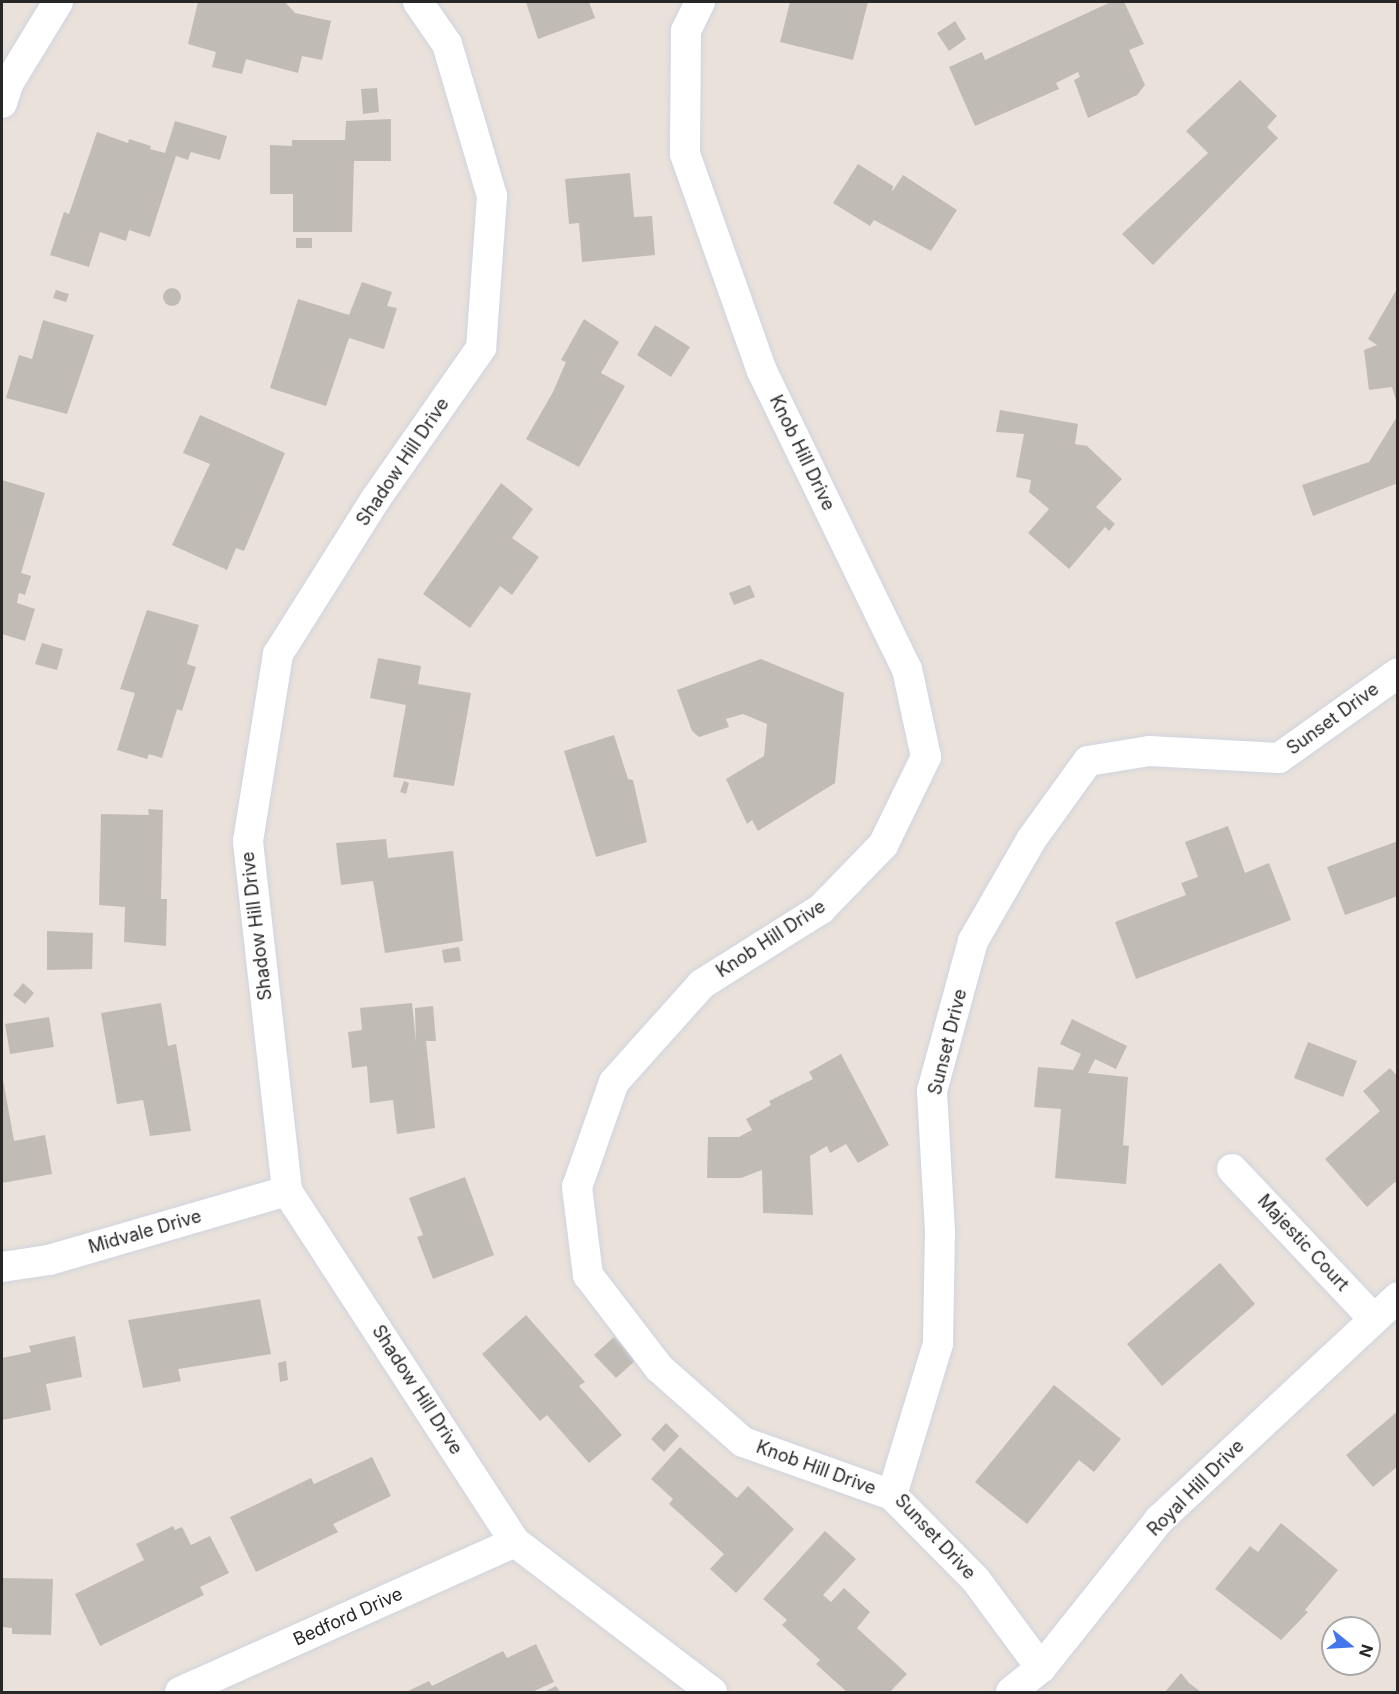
<!DOCTYPE html>
<html>
<head>
<meta charset="utf-8">
<style>
  body { margin:0 }
  #map { position:relative; width:1399px; height:1694px; overflow:hidden; background:#e9e1da; font-family:Inter,sans-serif }
  div>[style] { position:absolute }
  [style*='--x'] { left:calc(var(--x)*1px); top:calc(var(--y)*1px); width:calc(var(--w)*1px); rotate:calc(var(--a)*1deg) }
  .building>* { inset:0; background:#c1bbb6 }
  .round { border-radius:50% }
  .roads { filter:drop-shadow(0 0 2px #cfd4e0) drop-shadow(0 0 2px #cfd4e0) }
  .minor>* { height:30px; margin:-15px; padding:0 15px; transform-origin:15px; border-radius:15px; background:#fff }
  span { translate:-50% -50%; white-space:nowrap; text-align:center; line-height:1.15; -webkit-text-stroke:4.5px #fff; paint-order:stroke }
  .street-label { font-size:18px; color:#272727 }
  .frame { position:absolute; inset:0; border:3px solid #272727; pointer-events:none }
  .north { position:absolute; left:1321px; top:1616px; width:60px; height:60px; box-sizing:border-box; background:#fff; border:2px solid #a9a9a9; border-radius:50%; rotate:108deg; font-size:16px; font-weight:700; line-height:24px; text-align:center; color:#272727 }
  .north::after { content:''; display:block; margin:auto; width:21px; height:27px; background:#4375ed; clip-path:polygon(50% 0,100% 100%,50% 72%,0 100%) }
</style>
</head>
<body>
<div id="map">
  <div class="building">
    <i style="clip-path:polygon(198px 2px,285px 2px,295px 13px,331px 21px,322px 60px,302px 56px,298px 73px,246px 59px,242px 74px,212px 67px,216px 52px,188px 44px)"></i>
    <i style="clip-path:polygon(526px 2px,589px 2px,595px 18px,538px 39px)"></i>
    <i style="clip-path:polygon(790px 2px,868px 2px,853px 60px,780px 42px)"></i>
    <i style="clip-path:polygon(1111px 2px,1124px 2px,1144px 44px,1129px 50px,1145px 85px,1137px 95px,1088px 118px,1074px 80px,1080px 77px,1078px 72px,1056px 83px,1059px 89px,975px 126px,949px 67px,982px 52px,985px 60px)"></i>
    <i style="clip-path:polygon(955px 21px,966px 39px,949px 51px,937px 33px)"></i>
    <i style="clip-path:polygon(1240px 80px,1277px 116px,1267px 127px,1278px 138px,1153px 265px,1122px 234px,1208px 153px,1186px 131px)"></i>
    <i style="clip-path:polygon(377px 88px,379px 112px,363px 114px,361px 89px)"></i>
    <i style="clip-path:polygon(391px 119px,391px 161px,354px 161px,352px 232px,293px 232px,293px 194px,270px 194px,270px 145px,292px 146px,292px 140px,345px 140px,346px 121px)"></i>
    <i style="clip-path:polygon(175px 121px,227px 136px,220px 160px,191px 152px,188px 160px,176px 156px,150px 237px,129px 230px,126px 241px,100px 232px,89px 267px,50px 255px,64px 212px,69px 214px,97px 132px,128px 143px,129px 139px,151px 146px,150px 149px,165px 153px)"></i>
    <i style="clip-path:polygon(858px 164px,893px 186px,892px 192px,903px 175px,957px 210px,931px 251px,874px 220px,870px 226px,833px 203px)"></i>
    <i style="clip-path:polygon(630px 173px,634px 217px,652px 216px,655px 255px,582px 262px,579px 223px,569px 224px,565px 179px)"></i>
    <i style="clip-path:polygon(296px 238px,312px 238px,312px 248px,296px 248px)"></i>
    <i style="clip-path:polygon(362px 282px,392px 292px,387px 306px,397px 308px,384px 349px,349px 338px,326px 406px,270px 388px,298px 299px,349px 315px)"></i>
    <i style="clip-path:polygon(1398px 287px,1398px 407px,1392px 387px,1369px 390px,1364px 350px,1377px 345px,1368px 339px)"></i>
    <i class="round" style="left:163px;top:288px;width:18px;height:18px"></i>
    <i style="clip-path:polygon(56px 290px,69px 294px,66px 302px,53px 298px)"></i>
    <i style="clip-path:polygon(584px 319px,619px 342px,601px 373px,625px 386px,579px 467px,526px 439px,553px 392px,566px 362px,561px 360px)"></i>
    <i style="clip-path:polygon(43px 320px,94px 335px,67px 414px,6px 398px,19px 355px,32px 359px)"></i>
    <i style="clip-path:polygon(655px 325px,690px 347px,671px 377px,637px 355px)"></i>
    <i style="clip-path:polygon(1000px 410px,1078px 424px,1075px 444px,1087px 446px,1122px 479px,1096px 507px,1115px 524px,1109px 531px,1105px 527px,1069px 569px,1028px 533px,1049px 509px,1029px 492px,1031px 480px,1016px 477px,1024px 434px,996px 432px)"></i>
    <i style="clip-path:polygon(200px 415px,285px 453px,244px 551px,236px 548px,227px 570px,172px 545px,210px 464px,183px 453px)"></i>
    <i style="clip-path:polygon(1398px 415px,1398px 483px,1313px 516px,1302px 485px,1369px 462px)"></i>
    <i style="clip-path:polygon(2px 480px,45px 493px,21px 573px,31px 576px,25px 595px,19px 593px,17px 603px,35px 609px,25px 641px,2px 634px)"></i>
    <i style="clip-path:polygon(501px 483px,533px 509px,512px 538px,539px 557px,512px 595px,500px 586px,470px 628px,423px 594px)"></i>
    <i style="clip-path:polygon(750px 585px,755px 597px,734px 605px,729px 593px)"></i>
    <i style="clip-path:polygon(147px 610px,199px 625px,187px 664px,196px 667px,182px 711px,177px 709px,162px 758px,149px 754px,147px 759px,117px 750px,135px 693px,120px 689px)"></i>
    <i style="clip-path:polygon(42px 643px,63px 649px,57px 670px,35px 664px)"></i>
    <i style="clip-path:polygon(378px 658px,421px 666px,418px 684px,471px 693px,454px 786px,393px 777px,406px 705px,370px 698px)"></i>
    <i style="clip-path:polygon(761px 659px,844px 693px,835px 783px,758px 831px,752px 820px,747px 824px,726px 779px,764px 756px,767px 724px,743px 714px,726px 719px,729px 727px,699px 737px,692px 731px,677px 690px)"></i>
    <i style="clip-path:polygon(614px 735px,628px 779px,633px 780px,647px 842px,596px 857px,564px 751px)"></i>
    <i style="clip-path:polygon(404px 781px,409px 783px,406px 794px,400px 792px)"></i>
    <i style="clip-path:polygon(148px 809px,163px 810px,161px 899px,167px 899px,166px 946px,124px 942px,125px 907px,99px 905px,101px 814px,149px 815px)"></i>
    <i style="clip-path:polygon(1228px 826px,1245px 873px,1269px 863px,1291px 920px,1136px 979px,1115px 922px,1186px 895px,1181px 883px,1198px 877px,1185px 842px)"></i>
    <i style="clip-path:polygon(386px 839px,388px 858px,453px 851px,463px 941px,385px 953px,373px 881px,341px 885px,336px 843px)"></i>
    <i style="clip-path:polygon(1398px 841px,1398px 896px,1345px 915px,1327px 867px)"></i>
    <i style="clip-path:polygon(47px 931px,93px 933px,92px 969px,47px 970px)"></i>
    <i style="clip-path:polygon(459px 947px,461px 961px,444px 963px,442px 950px)"></i>
    <i style="clip-path:polygon(23px 983px,34px 993px,25px 1004px,13px 995px)"></i>
    <i style="clip-path:polygon(161px 1003px,168px 1046px,176px 1044px,191px 1131px,150px 1136px,143px 1100px,117px 1104px,101px 1013px)"></i>
    <i style="clip-path:polygon(412px 1003px,416px 1043px,415px 1008px,433px 1006px,436px 1041px,426px 1041px,435px 1128px,397px 1134px,393px 1100px,370px 1103px,367px 1066px,352px 1068px,348px 1032px,362px 1030px,360px 1008px)"></i>
    <i style="clip-path:polygon(49px 1017px,54px 1047px,10px 1054px,5px 1024px)"></i>
    <i style="clip-path:polygon(1072px 1019px,1127px 1046px,1116px 1069px,1095px 1059px,1088px 1073px,1128px 1077px,1123px 1145px,1129px 1146px,1126px 1184px,1055px 1178px,1061px 1109px,1034px 1107px,1038px 1067px,1073px 1070px,1081px 1054px,1060px 1044px)"></i>
    <i style="clip-path:polygon(1308px 1042px,1357px 1061px,1343px 1097px,1294px 1078px)"></i>
    <i style="clip-path:polygon(841px 1054px,889px 1145px,858px 1163px,846px 1144px,830px 1153px,827px 1146px,810px 1156px,813px 1215px,763px 1213px,762px 1170px,741px 1178px,707px 1178px,708px 1137px,739px 1137px,752px 1130px,746px 1119px,771px 1105px,769px 1101px,813px 1079px,809px 1072px)"></i>
    <i style="clip-path:polygon(1390px 1068px,1398px 1077px,1398px 1185px,1395px 1182px,1367px 1207px,1325px 1159px,1380px 1111px,1363px 1091px)"></i>
    <i style="clip-path:polygon(2px 1074px,14px 1141px,45px 1135px,52px 1174px,2px 1183px)"></i>
    <i style="clip-path:polygon(465px 1177px,494px 1255px,433px 1279px,417px 1237px,423px 1235px,409px 1198px)"></i>
    <i style="clip-path:polygon(1220px 1263px,1255px 1304px,1162px 1386px,1127px 1344px)"></i>
    <i style="clip-path:polygon(260px 1299px,271px 1354px,178px 1369px,181px 1381px,143px 1388px,128px 1320px)"></i>
    <i style="clip-path:polygon(526px 1315px,585px 1382px,579px 1386px,622px 1435px,589px 1463px,547px 1415px,540px 1421px,482px 1354px)"></i>
    <i style="clip-path:polygon(75px 1336px,82px 1377px,46px 1384px,51px 1410px,2px 1420px,2px 1358px,31px 1352px,29px 1346px)"></i>
    <i style="clip-path:polygon(614px 1337px,636px 1360px,616px 1378px,594px 1355px)"></i>
    <i style="clip-path:polygon(286px 1361px,288px 1380px,280px 1382px,278px 1363px)"></i>
    <i style="clip-path:polygon(1054px 1385px,1121px 1439px,1094px 1472px,1079px 1460px,1027px 1524px,975px 1482px)"></i>
    <i style="clip-path:polygon(1398px 1411px,1398px 1466px,1373px 1487px,1346px 1455px)"></i>
    <i style="clip-path:polygon(666px 1423px,679px 1436px,664px 1452px,651px 1439px)"></i>
    <i style="clip-path:polygon(680px 1447px,737px 1498px,748px 1486px,794px 1529px,736px 1593px,710px 1569px,724px 1554px,669px 1504px,673px 1499px,651px 1479px)"></i>
    <i style="clip-path:polygon(372px 1457px,391px 1496px,333px 1524px,338px 1532px,256px 1572px,230px 1517px,311px 1478px,314px 1484px)"></i>
    <i style="clip-path:polygon(1281px 1523px,1338px 1570px,1305px 1610px,1308px 1612px,1281px 1640px,1215px 1589px,1250px 1546px,1258px 1552px)"></i>
    <i style="clip-path:polygon(173px 1526px,175px 1530px,182px 1527px,191px 1545px,210px 1536px,229px 1573px,200px 1587px,204px 1595px,100px 1646px,75px 1594px,144px 1560px,136px 1544px)"></i>
    <i style="clip-path:polygon(825px 1531px,856px 1559px,823px 1595px,831px 1602px,844px 1588px,870px 1612px,857px 1628px,907px 1674px,890px 1692px,847px 1692px,816px 1664px,820px 1660px,782px 1625px,787px 1620px,763px 1599px)"></i>
    <i style="clip-path:polygon(2px 1578px,53px 1579px,51px 1635px,12px 1634px,12px 1628px,2px 1627px)"></i>
    <i style="clip-path:polygon(536px 1644px,554px 1682px,532px 1692px,406px 1692px,429px 1681px,432px 1686px,503px 1651px,507px 1658px)"></i>
    <i style="clip-path:polygon(1181px 1673px,1189px 1683px,1201px 1692px,1165px 1692px)"></i>
    <i style="clip-path:polygon(556px 1686px,560px 1692px,544px 1692px)"></i>
  </div>
  <div class="roads">
    <div class="minor">
      <i style="--x:418;--y:2;--w:51;--a:55.4"></i>
      <i style="--x:447;--y:44;--w:159;--a:73.5"></i>
      <i style="--x:492;--y:196;--w:152;--a:94.1"></i>
      <i style="--x:481;--y:348;--w:185;--a:124.9"></i>
      <i style="--x:375;--y:500;--w:182;--a:122.2"></i>
      <i style="--x:278;--y:654;--w:190;--a:99.1"></i>
      <i style="--x:248;--y:842;--w:351;--a:83.6"></i>
      <i style="--x:287;--y:1191;--w:419;--a:57"></i>
      <i style="--x:515;--y:1542;--w:248;--a:37.3"></i>
      <i style="--x:700;--y:2;--w:32;--a:116"></i>
      <i style="--x:686;--y:31;--w:123;--a:90.5"></i>
      <i style="--x:685;--y:154;--w:230;--a:70.5"></i>
      <i style="--x:762;--y:371;--w:331;--a:64.1"></i>
      <i style="--x:907;--y:669;--w:90;--a:77.8"></i>
      <i style="--x:926;--y:757;--w:98;--a:116"></i>
      <i style="--x:883;--y:845;--w:89;--a:134.1"></i>
      <i style="--x:821;--y:909;--w:141;--a:147.8"></i>
      <i style="--x:702;--y:984;--w:132;--a:131.9"></i>
      <i style="--x:614;--y:1082;--w:111;--a:109.4"></i>
      <i style="--x:577;--y:1187;--w:89;--a:82.9"></i>
      <i style="--x:588;--y:1275;--w:117;--a:52.6"></i>
      <i style="--x:659;--y:1368;--w:112;--a:41.4"></i>
      <i style="--x:743;--y:1442;--w:158;--a:19.6"></i>
      <i style="--x:2;--y:103;--w:20;--a:-72"></i>
      <i style="--x:8;--y:84;--w:96;--a:-58.6"></i>
      <i style="--x:1232;--y:1169;--w:205;--a:46.6"></i>
      <i style="--x:2;--y:1267;--w:48;--a:-8.5"></i>
      <i style="--x:49;--y:1260;--w:248;--a:-16.2"></i>
      <i style="--x:1041;--y:1668;--w:109;--a:-126.5"></i>
      <i style="--x:976;--y:1580;--w:120;--a:-134.7"></i>
      <i style="--x:892;--y:1495;--w:158;--a:-73.1"></i>
      <i style="--x:938;--y:1344;--w:113;--a:-89"></i>
      <i style="--x:940;--y:1231;--w:140;--a:-93.3"></i>
      <i style="--x:932;--y:1091;--w:156;--a:-74.7"></i>
      <i style="--x:973;--y:941;--w:116;--a:-60.1"></i>
      <i style="--x:1031;--y:840;--w:97;--a:-54.2"></i>
      <i style="--x:1088;--y:761;--w:62;--a:-9.3"></i>
      <i style="--x:1149;--y:751;--w:130;--a:3.1"></i>
      <i style="--x:1279;--y:758;--w:146;--a:-35.5"></i>
      <i style="--x:180;--y:1692;--w:367;--a:-24.1"></i>
      <i style="--x:1011;--y:1692;--w:38;--a:-39"></i>
      <i style="--x:1041;--y:1668;--w:191;--a:-51.4"></i>
      <i style="--x:1160;--y:1519;--w:325;--a:-43"></i>
    </div>
  </div>
  <div class="street-label">
    <span style="left:802px;top:453px;rotate:64deg">Knob Hill Drive</span>
    <span style="left:403px;top:462px;rotate:-56deg">Shadow Hill Drive</span>
    <span style="left:1333px;top:719px;rotate:-36deg">Sunset Drive</span>
    <span style="left:257px;top:926px;rotate:-97deg">Shadow Hill Drive</span>
    <span style="left:771px;top:939px;rotate:-33deg">Knob Hill Drive</span>
    <span style="left:948px;top:1042px;rotate:-76deg">Sunset Drive</span>
    <span style="left:145px;top:1232px;rotate:-16deg">Midvale Drive</span>
    <span style="left:1303px;top:1243px;rotate:47deg">Majestic Court</span>
    <span style="left:417px;top:1390px;rotate:57deg">Shadow Hill Drive</span>
    <span style="left:816px;top:1468px;rotate:20deg">Knob Hill Drive</span>
    <span style="left:1196px;top:1488px;rotate:-45deg">Royal Hill Drive</span>
    <span style="left:935px;top:1537px;rotate:47deg">Sunset Drive</span>
    <span style="left:348px;top:1617px;rotate:-24deg">Bedford Drive</span>
  </div>
  <div class="frame"></div>
  <div class="north">N</div>
</div>
</body>
</html>
